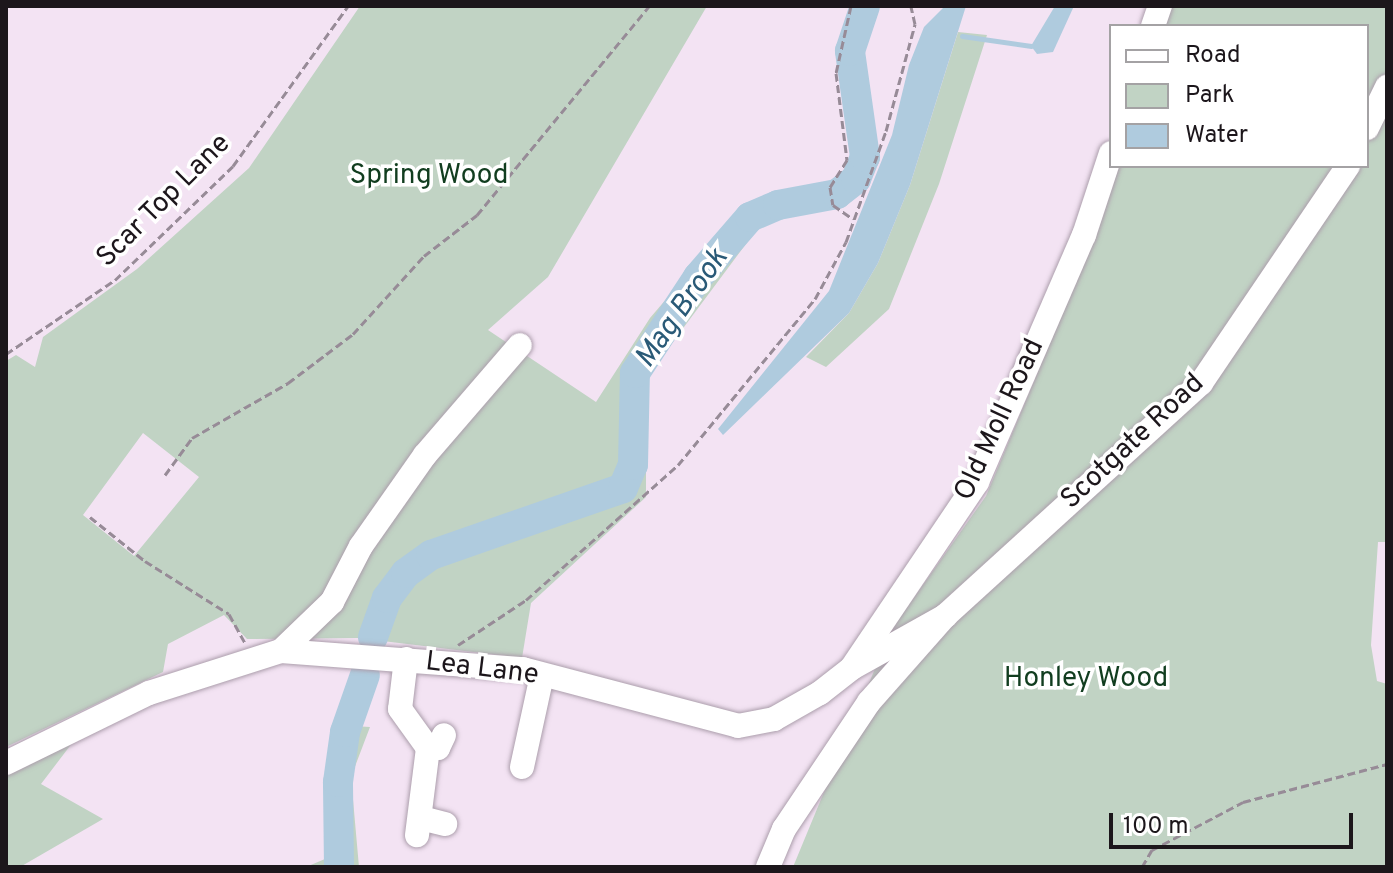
<!DOCTYPE html>
<html>
<head>
<meta charset="utf-8">
<style>
  body { margin:0 }
  #map { position:relative; width:1393px; height:873px; overflow:hidden; background:#f3e3f3; font-family:Overpass,sans-serif }
  div>[style] { position:absolute }
  [style*='--x'] { left:calc(var(--x)*1px); top:calc(var(--y)*1px); width:calc(var(--w)*1px); rotate:calc(var(--a)*1deg) }
  .green>* { inset:0; background:#c1d3c4 }
  .water>* { inset:0; background:#afcbde }
  .stream>* { height:5px; margin:-2.5px; padding:0 2.5px; transform-origin:2.5px; border-radius:2.5px; background:#afcbde }
  .river>* { height:30px; margin:-15px; padding:0 15px; transform-origin:15px; border-radius:15px; background:#afcbde }
  .path>* { height:3px; margin-top:-1.5px; transform-origin:0; background:repeating-linear-gradient(90deg,#978b97 0 8px,transparent 0 12px) }
  .roads { filter:drop-shadow(0 0 2px #ac9eac) drop-shadow(0 0 2px #ac9eac) }
  .minor>* { height:24px; margin:-12px; padding:0 12px; transform-origin:12px; border-radius:12px; background:#fff }
  span { translate:-50% -50%; white-space:nowrap; text-align:center; line-height:1.15; -webkit-text-stroke:7px #fff; paint-order:stroke }
  .park-label { font-size:28px; color:#113d1f }
  .street-label { font-size:28px; color:#1c161b }
  .water-label { font-size:30px; color:#2a5a77; font-style:italic }
  .frame { position:absolute; inset:0; border:8px solid #1c161b; pointer-events:none }
  .legend { position:absolute; left:1109px; top:24px; width:260px; height:144px; box-sizing:border-box; background:#fff; border:2px solid #a4a2a4; margin:0; padding:10px 14px; list-style:none; font-size:24px; color:#1c161b }
  .legend li { display:flex; align-items:center; gap:16px; height:40px }
  .legend b { width:40px; border:2px solid #a4a2a4 }
  .scale { position:absolute; left:1109px; top:813px; width:244px; height:36px; box-sizing:border-box; border:4px solid #1c161b; border-top:0; padding-left:10px; font-size:24px; line-height:28px; white-space:nowrap; color:#1c161b; -webkit-text-stroke:6px #fff; paint-order:stroke }
</style>
</head>
<body>
<div id="map">
  <div class="green">
    <i style="clip-path:polygon(evenodd,360px 6px,707px 6px,548px 277px,488px 330px,596px 402px,650px 318px,750px 201px,769px 213px,646px 378px,646px 497px,531px 603px,522px 658px,358px 638px,247px 639px,224px 615px,168px 644px,163px 672px,6px 747px,6px 361px,16px 355px,35px 367px,43px 337px,137px 269px,249px 168px,360px 6px,143px 433px,199px 477px,134px 556px,83px 515px,143px 433px)"></i>
    <i style="clip-path:polygon(1169px 6px,1387px 6px,1387px 542px,1378px 542px,1371px 645px,1377px 681px,1387px 684px,1387px 867px,793px 867px,891px 630px,986px 496px,1096px 233px,1118px 166px,1367px 166px,1367px 26px,1163px 26px)"></i>
    <i style="clip-path:polygon(958px 32px,987px 35px,939px 184px,889px 309px,826px 367px,806px 357px,849px 313px,878px 263px,910px 185px)"></i>
    <i style="clip-path:polygon(337px 725px,370px 727px,351px 777px,359px 867px,306px 867px,332px 856px,329px 776px)"></i>
    <i style="clip-path:polygon(76px 738px,41px 784px,103px 819px,20px 867px,6px 867px,6px 773px)"></i>
  </div>
  <div class="water">
    <i style="clip-path:polygon(945px 6px,966px 6px,910px 185px,878px 263px,849px 313px,723px 435px,718px 429px,829px 291px,892px 135px,909px 65px,924px 27px)"></i>
    <i style="clip-path:polygon(1055px 6px,1074px 6px,1053px 52px,1037px 54px,1031px 46px)"></i>
  </div>
  <div class="stream">
    <i style="--x:962;--y:36;--w:70;--a:8.2"></i>
  </div>
  <div class="river">
    <i style="--x:373;--y:637;--w:41;--a:-70.3"></i>
    <i style="--x:387;--y:598;--w:31;--a:-53"></i>
    <i style="--x:406;--y:573;--w:31;--a:-36"></i>
    <i style="--x:431;--y:555;--w:203;--a:-19.2"></i>
    <i style="--x:623;--y:488;--w:25;--a:-67"></i>
    <i style="--x:633;--y:465;--w:92;--a:-88.8"></i>
    <i style="--x:635;--y:373;--w:115;--a:-56.7"></i>
    <i style="--x:698;--y:277;--w:79;--a:-49.1"></i>
    <i style="--x:750;--y:217;--w:30;--a:-23"></i>
    <i style="--x:778;--y:205;--w:60;--a:-10.6"></i>
    <i style="--x:837;--y:194;--w:24;--a:-38"></i>
    <i style="--x:856;--y:179;--w:24;--a:-68"></i>
    <i style="--x:865;--y:157;--w:107;--a:-98.1"></i>
    <i style="--x:850;--y:51;--w:47;--a:-71.6"></i>
    <i style="--x:339;--y:867;--w:85;--a:-90.7"></i>
    <i style="--x:338;--y:782;--w:50;--a:-82"></i>
    <i style="--x:345;--y:732;--w:60;--a:-70.7"></i>
  </div>
  <div class="path">
    <i style="--x:851;--y:6;--w:69;--a:102.6"></i>
    <i style="--x:836;--y:73;--w:88;--a:82.8"></i>
    <i style="--x:847;--y:160;--w:32;--a:122"></i>
    <i style="--x:830;--y:187;--w:18;--a:81"></i>
    <i style="--x:833;--y:205;--w:24;--a:35"></i>
    <i style="--x:6;--y:354;--w:132;--a:-34.2"></i>
    <i style="--x:115;--y:280;--w:164;--a:-44"></i>
    <i style="--x:233;--y:166;--w:197;--a:-54.3"></i>
    <i style="--x:165;--y:475;--w:46;--a:-53.9"></i>
    <i style="--x:192;--y:438;--w:111;--a:-29.8"></i>
    <i style="--x:288;--y:383;--w:81;--a:-37"></i>
    <i style="--x:353;--y:334;--w:105;--a:-47.7"></i>
    <i style="--x:424;--y:256;--w:67;--a:-37.7"></i>
    <i style="--x:477;--y:215;--w:271;--a:-50.5"></i>
    <i style="--x:90;--y:517;--w:70;--a:38.7"></i>
    <i style="--x:145;--y:561;--w:99;--a:32.2"></i>
    <i style="--x:229;--y:614;--w:33;--a:61"></i>
    <i style="--x:458;--y:645;--w:82;--a:-33.5"></i>
    <i style="--x:526;--y:600;--w:203;--a:-41.6"></i>
    <i style="--x:678;--y:465;--w:215;--a:-50.5"></i>
    <i style="--x:815;--y:299;--w:65;--a:-61.5"></i>
    <i style="--x:846;--y:242;--w:118;--a:-70.2"></i>
    <i style="--x:886;--y:131;--w:111;--a:-74.8"></i>
    <i style="--x:915;--y:24;--w:18;--a:-103"></i>
    <i style="--x:1142;--y:867;--w:20;--a:-60"></i>
    <i style="--x:1152;--y:850;--w:103;--a:-27.8"></i>
    <i style="--x:1243;--y:802;--w:149;--a:-14.8"></i>
  </div>
  <div class="roads">
    <div class="minor">
      <i style="--x:1153;--y:26;--w:21;--a:-71"></i>
      <i style="--x:1367;--y:128;--w:46;--a:-64"></i>
      <i style="--x:281;--y:651;--w:71;--a:-43.9"></i>
      <i style="--x:332;--y:602;--w:63;--a:-62.6"></i>
      <i style="--x:361;--y:546;--w:111;--a:-54.9"></i>
      <i style="--x:425;--y:455;--w:145;--a:-49.2"></i>
      <i style="--x:406;--y:659;--w:50;--a:96.8"></i>
      <i style="--x:400;--y:709;--w:48;--a:54.3"></i>
      <i style="--x:428;--y:748;--w:88;--a:97.2"></i>
      <i style="--x:853;--y:666;--w:222;--a:-56"></i>
      <i style="--x:977;--y:482;--w:269;--a:-66.6"></i>
      <i style="--x:1084;--y:235;--w:86;--a:-71.8"></i>
      <i style="--x:428;--y:748;--w:10;--a:0"></i>
      <i style="--x:438;--y:748;--w:14;--a:-65"></i>
      <i style="--x:6;--y:763;--w:159;--a:-26.1"></i>
      <i style="--x:149;--y:693;--w:139;--a:-17.7"></i>
      <i style="--x:281;--y:651;--w:243;--a:4.3"></i>
      <i style="--x:523;--y:669;--w:222;--a:14.8"></i>
      <i style="--x:738;--y:726;--w:37;--a:-11"></i>
      <i style="--x:774;--y:719;--w:53;--a:-29.5"></i>
      <i style="--x:820;--y:693;--w:41;--a:-38"></i>
      <i style="--x:852;--y:668;--w:107;--a:-29.2"></i>
      <i style="--x:522;--y:767;--w:94;--a:-77.7"></i>
      <i style="--x:421;--y:818;--w:25;--a:14"></i>
      <i style="--x:768;--y:867;--w:41;--a:-67.2"></i>
      <i style="--x:784;--y:829;--w:153;--a:-56.2"></i>
      <i style="--x:869;--y:702;--w:115;--a:-48.5"></i>
      <i style="--x:945;--y:616;--w:346;--a:-42.3"></i>
      <i style="--x:1201;--y:383;--w:262;--a:-55.9"></i>
    </div>
  </div>
  <div class="park-label">
    <span style="left:429px;top:176px">Spring Wood</span>
    <span style="left:1086px;top:679px">Honley Wood</span>
  </div>
  <div class="street-label">
    <span style="left:164px;top:201px;rotate:-45deg">Scar Top Lane</span>
    <span style="left:1000px;top:420px;rotate:-65deg">Old Moll Road</span>
    <span style="left:1133px;top:442px;rotate:-43deg">Scotgate Road</span>
    <span style="left:482px;top:669px;rotate:7deg">Lea Lane</span>
  </div>
  <div class="water-label">
    <span style="left:683px;top:309px;rotate:-55deg">Mag Brook</span>
  </div>
  <div class="frame"></div>
  <ul class="legend">
  <li><b style="height:10px;background:#fff"></b>Road</li>
  <li><b style="height:22px;background:#c1d3c4"></b>Park</li>
  <li><b style="height:22px;background:#afcbde"></b>Water</li>
  </ul>
  <div class="scale">100 m</div>
</div>
</body>
</html>
